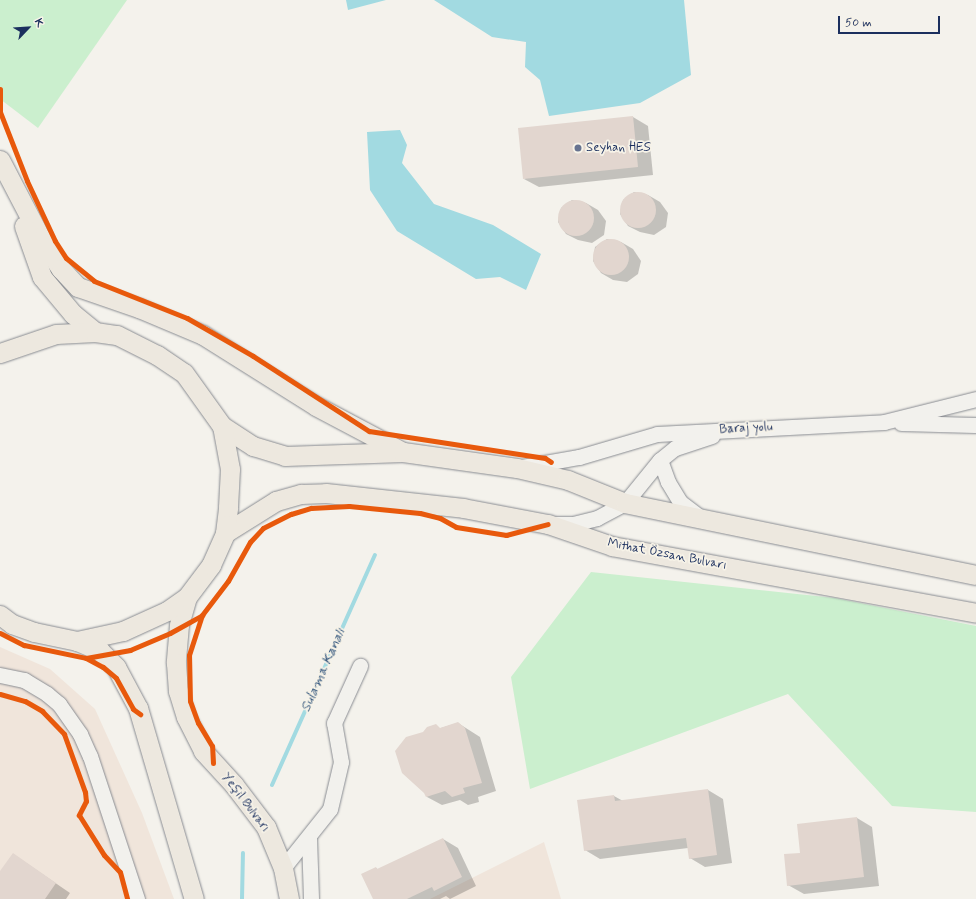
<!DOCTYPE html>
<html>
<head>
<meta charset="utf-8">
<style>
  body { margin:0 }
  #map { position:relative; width:976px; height:899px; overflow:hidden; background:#f4f2ec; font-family:Mynerve,sans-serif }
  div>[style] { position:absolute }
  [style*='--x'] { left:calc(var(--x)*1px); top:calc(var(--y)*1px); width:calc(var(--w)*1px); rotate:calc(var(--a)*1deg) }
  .built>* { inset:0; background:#f0e5db }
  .green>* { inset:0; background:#cbefce }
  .water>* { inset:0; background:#a2dae1 }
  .shadow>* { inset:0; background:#0003 }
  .stream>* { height:4px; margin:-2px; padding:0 2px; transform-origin:2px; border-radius:2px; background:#a2dae1 }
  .building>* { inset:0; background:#e2d6cf }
  .round { border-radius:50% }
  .roads { filter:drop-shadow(0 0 1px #898c92) drop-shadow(0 0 1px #898c92) }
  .minor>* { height:15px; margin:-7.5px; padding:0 7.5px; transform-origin:7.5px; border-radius:7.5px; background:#f2f1ed }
  .major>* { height:19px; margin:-9.5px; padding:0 9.5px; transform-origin:9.5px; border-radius:9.5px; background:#ede8df }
  .cycleway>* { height:5px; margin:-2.5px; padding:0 2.5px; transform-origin:2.5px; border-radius:2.5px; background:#e8590c }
  .dots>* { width:11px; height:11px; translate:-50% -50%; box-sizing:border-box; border:2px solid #f7f3e8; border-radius:50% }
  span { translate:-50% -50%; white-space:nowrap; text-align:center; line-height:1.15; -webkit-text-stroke:3.5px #f7f3e8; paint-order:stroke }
  .poi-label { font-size:13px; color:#1b2f5e }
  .left { translate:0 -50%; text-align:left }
  .street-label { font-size:13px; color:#1b2f5e }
  .water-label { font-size:14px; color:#34577e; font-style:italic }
  .north { position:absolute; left:8px; top:8px; width:40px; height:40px; -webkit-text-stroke:3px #f7f3e8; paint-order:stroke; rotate:65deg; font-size:11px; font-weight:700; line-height:16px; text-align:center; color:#1b2f5e }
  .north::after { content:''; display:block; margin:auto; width:14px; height:18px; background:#1b2f5e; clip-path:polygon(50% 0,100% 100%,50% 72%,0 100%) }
  .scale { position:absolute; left:838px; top:16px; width:102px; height:18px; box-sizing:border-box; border:2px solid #1b2f5e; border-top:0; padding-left:5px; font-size:12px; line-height:14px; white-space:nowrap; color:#1b2f5e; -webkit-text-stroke:3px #f7f3e8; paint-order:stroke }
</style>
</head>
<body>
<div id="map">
  <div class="built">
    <i style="clip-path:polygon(0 647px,50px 669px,95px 709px,142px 813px,174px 899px,0 899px)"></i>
    <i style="clip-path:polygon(544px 842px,561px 899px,430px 899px)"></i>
  </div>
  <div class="green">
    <i style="clip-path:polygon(0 0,127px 0,38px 128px,0 99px)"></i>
    <i style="clip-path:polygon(591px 572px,835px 598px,976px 626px,976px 812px,892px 806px,788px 694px,530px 789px,511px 677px)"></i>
  </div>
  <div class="water">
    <i style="clip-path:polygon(346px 0,386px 0,348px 10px)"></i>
    <i style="clip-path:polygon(434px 0,684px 0,691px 75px,640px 103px,549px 116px,540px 80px,525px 67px,526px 42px,492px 37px)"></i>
    <i style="clip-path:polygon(400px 130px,407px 145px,402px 163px,434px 204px,493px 225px,541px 254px,526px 290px,500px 277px,476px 279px,397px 231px,370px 190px,367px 132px)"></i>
  </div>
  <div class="shadow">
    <i style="clip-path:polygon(633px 117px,648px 126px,653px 175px,539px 187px,524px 179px)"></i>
    <i style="clip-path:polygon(634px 192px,648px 195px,660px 202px,668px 213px,666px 227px,654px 235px,640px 232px,628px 226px,620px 214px,623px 200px)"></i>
    <i style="clip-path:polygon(572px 200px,586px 203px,598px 210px,606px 221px,604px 235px,592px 243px,578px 240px,566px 234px,558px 222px,561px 208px)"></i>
    <i style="clip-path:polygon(607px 239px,621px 242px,633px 249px,641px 261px,638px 274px,627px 282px,613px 280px,601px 273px,593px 261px,595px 247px)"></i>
    <i style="clip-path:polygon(458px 723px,480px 737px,496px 791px,478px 797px,479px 802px,468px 805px,460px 800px,442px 805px,427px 797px,441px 728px)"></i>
    <i style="clip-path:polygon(708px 790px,723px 799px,732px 863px,705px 867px,690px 858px,688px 848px,600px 859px,585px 850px,614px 796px,623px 801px)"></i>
    <i style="clip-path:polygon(857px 818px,872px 827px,879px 886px,804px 894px,788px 885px)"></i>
    <i style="clip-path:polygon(443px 839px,458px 848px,476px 886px,450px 899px,446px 896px,440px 899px,374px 899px,376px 868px,379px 870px)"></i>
    <i style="clip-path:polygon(13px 854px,70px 893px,66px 899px,0 899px,0 873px)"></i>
  </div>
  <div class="stream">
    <i style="--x:272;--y:785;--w:252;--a:-65.9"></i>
    <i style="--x:242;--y:899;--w:46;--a:-88.8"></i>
  </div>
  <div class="building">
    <i style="clip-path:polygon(633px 116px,638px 167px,523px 179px,518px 128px)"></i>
    <i class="round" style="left:620px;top:192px;width:36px;height:36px"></i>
    <i class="round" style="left:558px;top:200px;width:36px;height:36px"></i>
    <i class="round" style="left:593px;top:239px;width:36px;height:36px"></i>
    <i style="clip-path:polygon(458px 722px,465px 728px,482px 783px,463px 788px,465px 793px,452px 797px,445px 791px,426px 797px,424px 793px,402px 773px,395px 751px,406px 737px,423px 732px,427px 727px,436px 724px,440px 728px)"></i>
    <i style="clip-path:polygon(708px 789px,717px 855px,689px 859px,686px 838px,584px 851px,577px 800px,614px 795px,615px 801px)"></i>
    <i style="clip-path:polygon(857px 817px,864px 877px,787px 886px,784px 854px,800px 853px,797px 824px)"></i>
    <i style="clip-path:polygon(443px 838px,462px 877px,434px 891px,432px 887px,407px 899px,373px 899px,361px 874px,376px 867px,377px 869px)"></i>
    <i style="clip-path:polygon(13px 853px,56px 883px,45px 899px,0 899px,0 871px)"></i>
  </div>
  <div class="roads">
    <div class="minor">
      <i style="--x:901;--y:423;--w:75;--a:1.5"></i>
      <i style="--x:660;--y:460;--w:23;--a:70"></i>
      <i style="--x:668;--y:482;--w:23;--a:59"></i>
      <i style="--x:680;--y:502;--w:26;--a:37"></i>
      <i style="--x:522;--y:467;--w:58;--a:-10"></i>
      <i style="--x:579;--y:457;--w:81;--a:-16.4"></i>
      <i style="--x:657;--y:434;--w:227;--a:-3"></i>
      <i style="--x:884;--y:422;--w:95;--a:-14"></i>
      <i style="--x:555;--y:524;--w:18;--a:0"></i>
      <i style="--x:573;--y:524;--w:25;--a:-14"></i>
      <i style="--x:597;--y:518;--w:32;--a:-28"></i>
      <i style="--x:625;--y:503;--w:55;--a:-50.9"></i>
      <i style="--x:660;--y:460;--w:19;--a:-39"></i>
      <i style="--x:675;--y:448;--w:39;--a:-18"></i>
      <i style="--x:0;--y:675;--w:25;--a:12"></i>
      <i style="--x:24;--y:680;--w:27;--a:31"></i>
      <i style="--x:47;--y:694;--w:16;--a:40"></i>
      <i style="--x:59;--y:704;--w:37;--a:55"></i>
      <i style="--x:80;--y:734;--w:24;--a:66"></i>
      <i style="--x:90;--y:756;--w:151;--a:71.8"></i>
      <i style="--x:309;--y:838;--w:61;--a:88.1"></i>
      <i style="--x:283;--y:868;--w:75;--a:-51.5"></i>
      <i style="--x:330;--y:809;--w:48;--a:-76.8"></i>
      <i style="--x:341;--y:762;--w:40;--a:-100"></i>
      <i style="--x:334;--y:723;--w:63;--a:-65.5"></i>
    </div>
    <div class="major">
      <i style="--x:0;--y:160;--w:87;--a:62.5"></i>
      <i style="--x:40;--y:237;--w:38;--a:57"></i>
      <i style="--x:61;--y:269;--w:25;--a:47"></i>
      <i style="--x:78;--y:287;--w:65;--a:19"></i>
      <i style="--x:139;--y:308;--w:69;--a:22.9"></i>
      <i style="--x:203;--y:335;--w:133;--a:32.1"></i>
      <i style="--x:316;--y:406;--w:98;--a:27.9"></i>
      <i style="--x:24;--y:226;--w:54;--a:70.6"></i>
      <i style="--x:42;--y:277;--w:48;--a:50"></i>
      <i style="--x:73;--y:314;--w:28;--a:39"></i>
      <i style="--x:0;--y:353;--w:59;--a:-18.7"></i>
      <i style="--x:56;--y:334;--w:39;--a:-3"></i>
      <i style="--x:95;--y:332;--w:22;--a:8"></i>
      <i style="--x:117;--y:335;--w:45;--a:26.6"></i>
      <i style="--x:157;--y:355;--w:32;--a:34"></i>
      <i style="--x:184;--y:373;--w:65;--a:54.4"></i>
      <i style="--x:222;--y:426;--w:37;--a:33"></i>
      <i style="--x:253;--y:446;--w:34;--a:17"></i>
      <i style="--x:285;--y:456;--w:118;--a:-1.9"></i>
      <i style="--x:403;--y:452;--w:115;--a:8"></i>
      <i style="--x:517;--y:468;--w:52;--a:13.2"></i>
      <i style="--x:568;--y:480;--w:61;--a:22"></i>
      <i style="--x:625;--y:503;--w:358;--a:11.6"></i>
      <i style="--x:225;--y:533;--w:60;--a:-32.1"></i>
      <i style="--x:276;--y:501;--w:26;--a:-16"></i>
      <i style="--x:301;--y:494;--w:25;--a:-2"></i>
      <i style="--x:326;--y:493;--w:138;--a:6.2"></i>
      <i style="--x:463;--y:508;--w:86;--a:10.7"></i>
      <i style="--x:548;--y:524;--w:68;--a:19"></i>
      <i style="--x:612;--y:546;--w:370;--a:10.4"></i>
      <i style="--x:187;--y:597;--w:29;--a:106"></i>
      <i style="--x:179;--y:625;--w:38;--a:95"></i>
      <i style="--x:176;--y:663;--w:28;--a:86"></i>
      <i style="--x:178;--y:691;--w:27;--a:73"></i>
      <i style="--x:186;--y:717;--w:38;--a:63"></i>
      <i style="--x:203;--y:751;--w:46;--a:47.6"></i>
      <i style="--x:234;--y:785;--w:53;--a:52.7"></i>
      <i style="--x:266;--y:827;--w:44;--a:67.5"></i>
      <i style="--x:283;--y:868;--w:32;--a:79"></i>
      <i style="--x:0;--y:615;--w:15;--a:37"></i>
      <i style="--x:12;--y:624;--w:23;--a:20"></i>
      <i style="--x:34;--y:632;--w:44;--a:11.8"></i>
      <i style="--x:77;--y:641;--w:25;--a:23"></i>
      <i style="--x:100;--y:651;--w:23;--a:45"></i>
      <i style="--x:116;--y:667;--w:47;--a:61.8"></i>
      <i style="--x:138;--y:708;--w:199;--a:73.7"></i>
      <i style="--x:77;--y:641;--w:47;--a:-12.3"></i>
      <i style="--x:123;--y:631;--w:48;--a:-24.4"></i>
      <i style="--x:167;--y:611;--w:24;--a:-35"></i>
      <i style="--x:187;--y:597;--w:40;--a:-53"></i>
      <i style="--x:211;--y:565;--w:35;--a:-66"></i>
      <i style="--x:225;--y:533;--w:26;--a:-83"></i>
      <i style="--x:228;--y:507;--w:38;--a:-87"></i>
      <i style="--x:230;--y:469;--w:44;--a:-100.5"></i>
    </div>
  </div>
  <div class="cycleway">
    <i style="--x:0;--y:89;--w:23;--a:90"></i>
    <i style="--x:0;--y:112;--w:74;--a:68.6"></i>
    <i style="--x:27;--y:181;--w:66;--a:65"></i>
    <i style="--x:55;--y:241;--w:20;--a:57"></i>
    <i style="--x:66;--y:258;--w:36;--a:39"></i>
    <i style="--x:94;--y:281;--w:100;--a:21.7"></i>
    <i style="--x:187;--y:318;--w:76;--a:29.9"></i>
    <i style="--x:253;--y:356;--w:138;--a:32.9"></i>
    <i style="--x:369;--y:431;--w:178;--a:8.7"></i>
    <i style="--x:545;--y:458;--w:7;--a:34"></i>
    <i style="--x:0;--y:633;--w:27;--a:27"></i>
    <i style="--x:24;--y:645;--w:63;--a:11.8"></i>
    <i style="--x:86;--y:658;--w:19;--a:28"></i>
    <i style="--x:103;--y:667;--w:17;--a:40"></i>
    <i style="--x:116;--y:678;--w:35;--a:61"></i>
    <i style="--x:133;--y:709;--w:9;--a:36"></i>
    <i style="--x:86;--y:658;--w:45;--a:-10.3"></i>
    <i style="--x:130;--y:650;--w:43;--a:-23"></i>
    <i style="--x:170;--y:633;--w:37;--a:-29"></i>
    <i style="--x:0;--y:694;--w:26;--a:16"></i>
    <i style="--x:25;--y:701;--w:20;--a:30"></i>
    <i style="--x:42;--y:711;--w:32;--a:46"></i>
    <i style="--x:64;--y:734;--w:62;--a:70.1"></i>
    <i style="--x:85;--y:792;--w:9;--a:84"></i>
    <i style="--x:86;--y:801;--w:16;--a:117"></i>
    <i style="--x:79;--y:815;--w:47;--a:58"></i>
    <i style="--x:104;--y:855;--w:23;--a:47"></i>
    <i style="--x:120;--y:872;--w:28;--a:75"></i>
    <i style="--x:213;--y:763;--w:17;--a:-93"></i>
    <i style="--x:212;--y:746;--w:27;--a:-121"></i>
    <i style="--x:198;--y:723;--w:23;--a:-110"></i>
    <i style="--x:190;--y:701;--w:46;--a:-91.2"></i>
    <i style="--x:189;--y:655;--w:42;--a:-72"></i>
    <i style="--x:202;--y:615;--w:43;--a:-52.6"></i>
    <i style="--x:228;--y:581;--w:45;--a:-60.6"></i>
    <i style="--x:250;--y:542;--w:19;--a:-47"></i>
    <i style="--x:263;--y:528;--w:31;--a:-27"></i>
    <i style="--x:291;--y:514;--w:21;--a:-17"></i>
    <i style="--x:311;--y:508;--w:38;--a:-3"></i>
    <i style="--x:349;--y:506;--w:71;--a:5.6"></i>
    <i style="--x:420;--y:513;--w:21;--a:14"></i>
    <i style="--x:440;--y:518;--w:18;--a:29"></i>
    <i style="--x:456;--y:527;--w:51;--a:9.1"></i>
    <i style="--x:506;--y:535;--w:43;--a:-14.7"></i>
  </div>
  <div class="dots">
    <i style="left:578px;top:148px;background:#677390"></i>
  </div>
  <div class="poi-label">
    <span class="left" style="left:586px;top:148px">Seyhan HES</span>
  </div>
  <div class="street-label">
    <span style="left:746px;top:429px;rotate:-3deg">Baraj yolu</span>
    <span style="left:667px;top:555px;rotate:11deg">Mithat Özsan Bulvarı</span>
    <span style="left:245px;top:803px;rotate:53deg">Yeşil Bulvarı</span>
  </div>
  <div class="water-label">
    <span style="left:323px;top:670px;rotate:-66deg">Sulama Kanalı</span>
  </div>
  <div class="north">K</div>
  <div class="scale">50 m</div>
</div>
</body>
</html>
